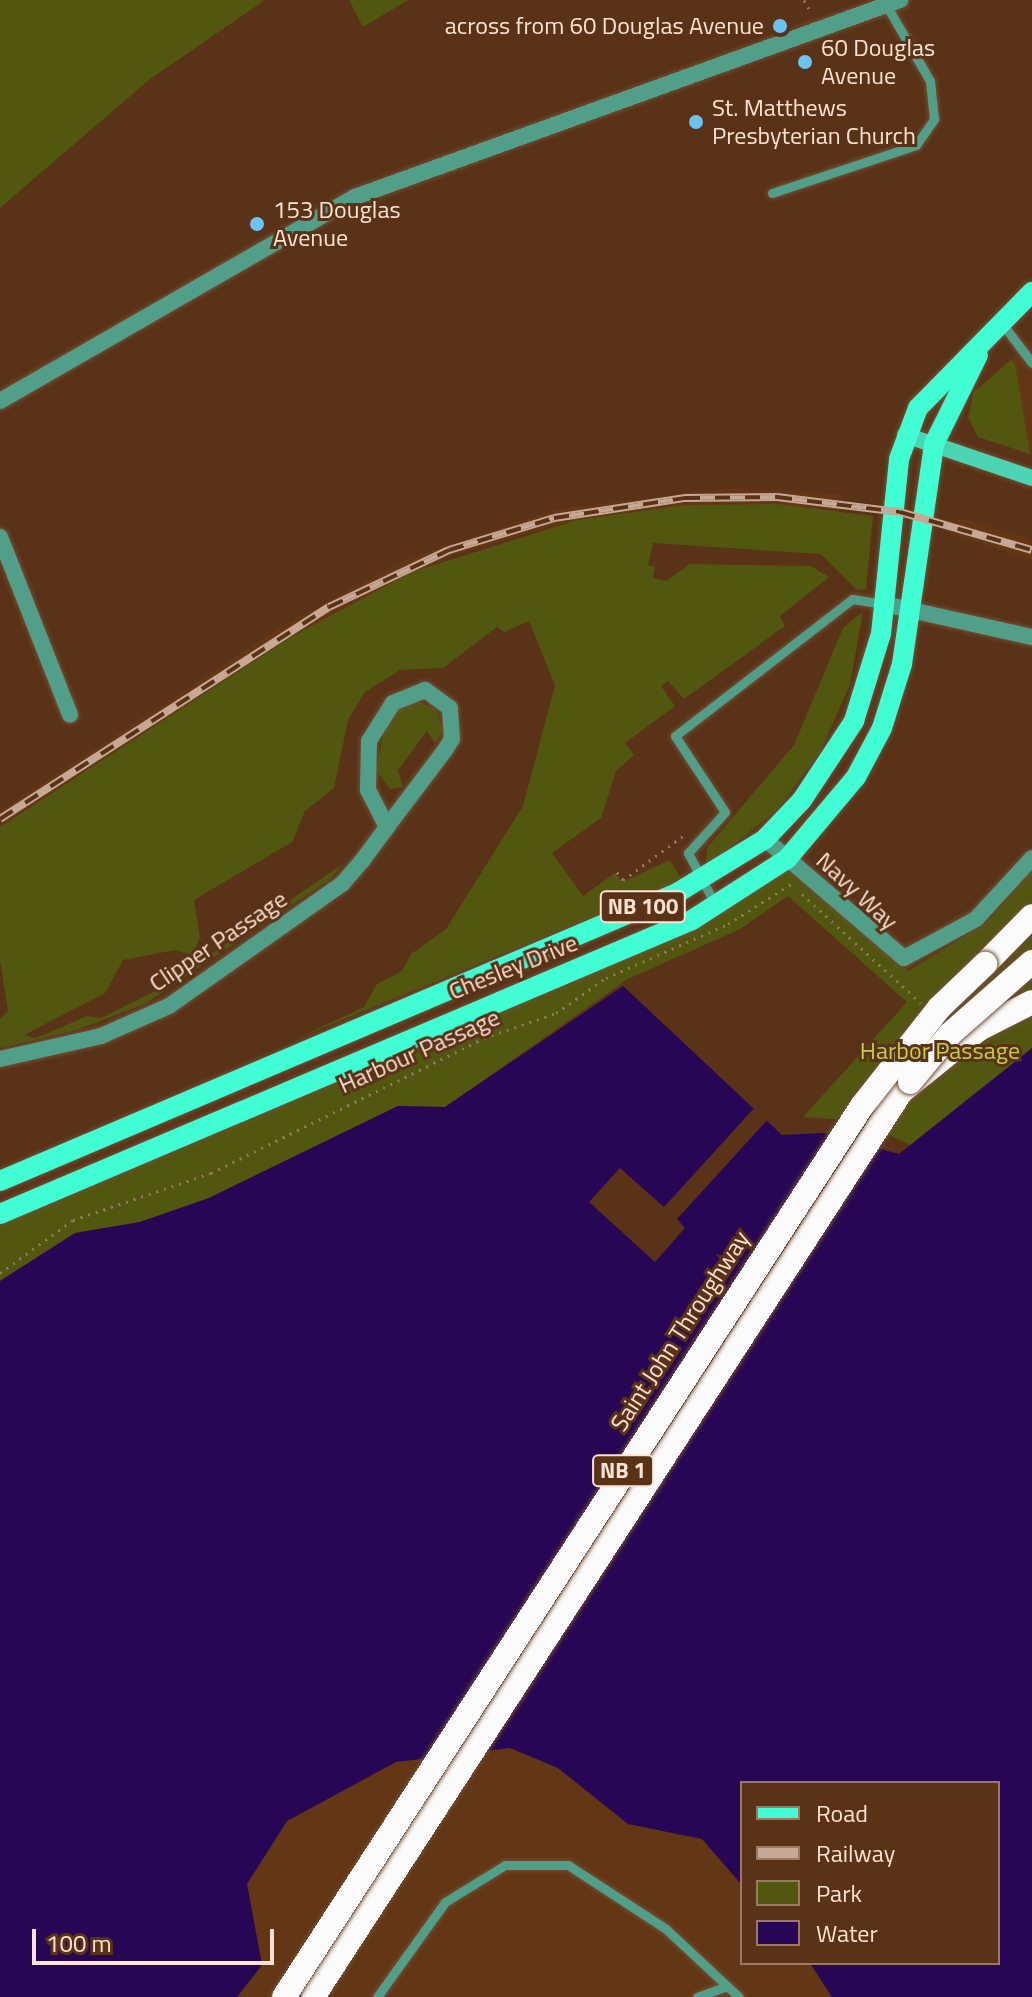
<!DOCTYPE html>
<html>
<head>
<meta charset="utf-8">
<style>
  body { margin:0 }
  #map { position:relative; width:1032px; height:1997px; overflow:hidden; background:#593217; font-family:"Titillium Web",sans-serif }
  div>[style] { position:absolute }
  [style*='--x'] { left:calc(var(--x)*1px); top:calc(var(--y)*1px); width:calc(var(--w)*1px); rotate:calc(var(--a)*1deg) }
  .built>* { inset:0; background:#633615 }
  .green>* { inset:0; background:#525710 }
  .water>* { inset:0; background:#270655 }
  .pier>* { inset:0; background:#593217 }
  .path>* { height:3px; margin-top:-1.5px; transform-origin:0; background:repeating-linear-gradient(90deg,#97755f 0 2px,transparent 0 8px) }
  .roads { filter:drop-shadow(0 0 2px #734e35) drop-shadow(0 0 2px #734e35) }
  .service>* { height:9px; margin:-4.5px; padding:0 4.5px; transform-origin:4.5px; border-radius:4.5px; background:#519e89 }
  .minor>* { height:16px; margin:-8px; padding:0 8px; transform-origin:8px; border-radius:8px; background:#519e89 }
  .tertiary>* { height:16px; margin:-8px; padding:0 8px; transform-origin:8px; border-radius:8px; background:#519e89 }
  .secondary>* { height:16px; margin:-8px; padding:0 8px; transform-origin:8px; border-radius:8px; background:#4dd4b3 }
  .primary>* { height:20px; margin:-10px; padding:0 10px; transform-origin:10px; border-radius:10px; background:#40fdd3 }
  .motorway>* { height:24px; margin:-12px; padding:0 12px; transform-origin:12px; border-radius:12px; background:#fbfbfb }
  .rail>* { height:8px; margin-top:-4px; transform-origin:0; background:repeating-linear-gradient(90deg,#593217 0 15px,#c6a895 0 30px); box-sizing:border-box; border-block:2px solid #c6a895 }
  .bridges { filter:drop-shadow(0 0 2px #734e35) drop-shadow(0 0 2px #734e35) }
  .motorway-bridge>* { height:24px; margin:-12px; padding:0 12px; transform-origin:12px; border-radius:12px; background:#fbfbfb }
  .dots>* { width:22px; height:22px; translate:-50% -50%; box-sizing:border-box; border:4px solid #593217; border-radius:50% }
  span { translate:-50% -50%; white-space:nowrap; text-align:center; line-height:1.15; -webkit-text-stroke:6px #593217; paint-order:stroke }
  .shield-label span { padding:2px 6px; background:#593217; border:2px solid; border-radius:6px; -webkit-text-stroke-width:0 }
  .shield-label { font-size:22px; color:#fde3d4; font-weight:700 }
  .poi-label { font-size:24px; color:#fde3d4 }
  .right { translate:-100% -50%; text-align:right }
  .left { translate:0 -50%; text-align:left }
  .street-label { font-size:24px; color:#fde3d4 }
  .park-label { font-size:24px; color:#c4ce47 }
  .legend { position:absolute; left:740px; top:1781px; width:260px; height:184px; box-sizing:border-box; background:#593217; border:2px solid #9b7963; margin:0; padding:10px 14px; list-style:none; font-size:24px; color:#fde3d4 }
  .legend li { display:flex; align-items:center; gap:16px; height:40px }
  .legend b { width:40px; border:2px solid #9b7963 }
  .scale { position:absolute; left:32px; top:1929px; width:242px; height:36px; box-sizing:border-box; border:4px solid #fde3d4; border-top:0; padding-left:10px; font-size:24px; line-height:28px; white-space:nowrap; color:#fde3d4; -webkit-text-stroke:6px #593217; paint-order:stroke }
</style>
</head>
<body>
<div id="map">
  <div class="built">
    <i style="clip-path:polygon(1032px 339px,1032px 455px,978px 437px,968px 407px,974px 392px)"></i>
    <i style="clip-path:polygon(727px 488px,843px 494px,842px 511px,685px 505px,577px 520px,453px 555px,291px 637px,0 827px,0 811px,282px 626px,405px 560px,553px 510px)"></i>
    <i style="clip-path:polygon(957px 517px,1032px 539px,1032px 560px,955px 535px)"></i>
    <i style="clip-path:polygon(510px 1748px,558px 1768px,628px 1824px,702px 1839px,742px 1885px,742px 1963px,810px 1963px,832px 1997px,237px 1997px,262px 1965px,247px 1884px,287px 1821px,396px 1762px)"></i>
  </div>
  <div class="green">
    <i style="clip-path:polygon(0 0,265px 0,150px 79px,0 208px)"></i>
    <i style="clip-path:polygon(349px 0,408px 0,363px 27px)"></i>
    <i style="clip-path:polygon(1011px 360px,1015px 364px,1030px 454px,978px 437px,968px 417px,974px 392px)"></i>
    <i style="clip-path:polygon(777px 504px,873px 516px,866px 589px,857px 590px,821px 554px,653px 543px,648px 565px,655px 567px,653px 578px,666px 581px,690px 564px,811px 566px,829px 577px,780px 616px,785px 626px,684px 699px,668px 681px,661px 686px,675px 706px,625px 743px,634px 755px,616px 771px,601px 818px,552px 853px,583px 896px,615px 873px,622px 882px,670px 860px,682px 880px,291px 1041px,364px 1007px,377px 984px,402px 971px,411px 954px,446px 929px,523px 806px,555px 685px,529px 621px,504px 632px,497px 627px,443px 668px,400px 670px,365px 692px,348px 720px,334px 788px,305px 811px,292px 842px,194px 900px,200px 937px,193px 955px,175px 950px,123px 960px,105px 993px,24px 1035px,36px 1038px,87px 1016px,101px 1018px,165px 986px,344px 863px,329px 880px,145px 1004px,77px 1030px,0 1048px,0 1019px,8px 1011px,0 960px,0 827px,291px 637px,412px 572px,577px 520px,685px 505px)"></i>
    <i style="clip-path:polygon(863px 611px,850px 685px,820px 752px,777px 810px,706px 867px,707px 848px,794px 745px,843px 628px)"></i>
    <i style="clip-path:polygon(417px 701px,436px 709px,443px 731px,435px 743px,427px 731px,398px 770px,403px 787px,390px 789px,376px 770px,384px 732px,398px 710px)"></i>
    <i style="clip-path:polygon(787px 859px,908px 971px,985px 924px,1032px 871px,1032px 1048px,916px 1148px,860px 1121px,803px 1117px,907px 1002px,788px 896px,740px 929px,628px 979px,445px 1107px,398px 1106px,209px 1198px,140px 1222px,75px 1233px,0 1281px,0 1214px,590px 963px)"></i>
  </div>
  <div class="water">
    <i style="clip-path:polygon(623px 986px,782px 1135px,823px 1133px,899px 1154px,1032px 1048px,1032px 1997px,832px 1997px,810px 1963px,998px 1963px,998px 1783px,742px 1783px,742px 1885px,702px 1839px,628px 1824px,558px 1768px,510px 1748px,396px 1762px,287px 1821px,247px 1884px,262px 1965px,237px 1997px,0 1997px,0 1281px,75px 1233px,140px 1222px,209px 1198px,398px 1106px,445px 1107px)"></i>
  </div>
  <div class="pier">
    <i style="clip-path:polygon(756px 1106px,769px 1118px,677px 1219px,685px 1228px,655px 1262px,589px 1202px,620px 1168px,664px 1207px)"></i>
  </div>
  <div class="path">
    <i style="--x:804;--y:0;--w:16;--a:60"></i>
    <i style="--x:617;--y:872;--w:10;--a:53"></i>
    <i style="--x:623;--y:880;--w:79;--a:-36.3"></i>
    <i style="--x:802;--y:894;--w:161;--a:42.5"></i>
    <i style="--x:0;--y:1273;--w:90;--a:-36"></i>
    <i style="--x:73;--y:1220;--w:146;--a:-18.8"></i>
    <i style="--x:211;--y:1173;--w:305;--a:-26.3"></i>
    <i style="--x:484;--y:1038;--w:76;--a:-19.1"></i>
    <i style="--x:556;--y:1013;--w:61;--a:-35"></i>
    <i style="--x:606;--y:978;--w:133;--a:-23.9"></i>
    <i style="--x:728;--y:924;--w:75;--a:-32.4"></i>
  </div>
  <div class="roads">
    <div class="service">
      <i style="--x:772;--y:193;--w:152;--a:-18.4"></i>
      <i style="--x:916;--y:145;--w:32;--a:-55"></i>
      <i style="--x:934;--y:119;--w:38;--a:-96"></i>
      <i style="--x:930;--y:81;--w:84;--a:-119.9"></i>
      <i style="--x:1004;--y:326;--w:46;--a:52.9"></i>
      <i style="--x:715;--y:904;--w:58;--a:-117.9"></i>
      <i style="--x:688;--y:853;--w:55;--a:-47.9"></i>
      <i style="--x:725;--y:812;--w:91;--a:-123.3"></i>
      <i style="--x:675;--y:736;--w:224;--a:-37.7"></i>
      <i style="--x:852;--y:599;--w:32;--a:9"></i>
      <i style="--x:377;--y:1997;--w:117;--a:-54.4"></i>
      <i style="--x:445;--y:1902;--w:70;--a:-31.7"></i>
      <i style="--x:505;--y:1865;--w:63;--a:0"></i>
      <i style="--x:568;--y:1865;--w:117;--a:33.1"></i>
      <i style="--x:666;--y:1929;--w:100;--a:43"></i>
      <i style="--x:697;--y:1997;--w:32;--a:-20"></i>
    </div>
    <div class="minor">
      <i style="--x:0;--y:537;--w:191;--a:68.5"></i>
      <i style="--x:884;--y:604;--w:152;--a:12.6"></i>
      <i style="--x:765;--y:839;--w:183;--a:40.6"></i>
      <i style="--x:904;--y:958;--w:82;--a:-28.4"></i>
      <i style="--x:976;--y:919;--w:83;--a:-47.4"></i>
      <i style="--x:0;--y:1059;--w:104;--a:-12.8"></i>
      <i style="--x:101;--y:1036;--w:74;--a:-23.8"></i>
      <i style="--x:169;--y:1006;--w:212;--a:-35.2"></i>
      <i style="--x:342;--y:884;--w:30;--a:-49"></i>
      <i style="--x:362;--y:861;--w:42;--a:-53.7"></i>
      <i style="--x:387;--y:827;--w:96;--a:-53"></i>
      <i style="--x:445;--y:750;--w:13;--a:-58"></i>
      <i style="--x:452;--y:739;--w:31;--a:-94"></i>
      <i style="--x:450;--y:708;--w:31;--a:-144"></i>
      <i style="--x:425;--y:690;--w:35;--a:158"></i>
      <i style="--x:393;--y:703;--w:45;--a:122.3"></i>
      <i style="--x:369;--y:741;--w:49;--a:91.2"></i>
      <i style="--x:368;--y:790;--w:42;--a:62.8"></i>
    </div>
    <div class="tertiary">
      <i style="--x:0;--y:401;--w:409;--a:-29.9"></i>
      <i style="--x:355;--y:197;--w:580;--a:-19.87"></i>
    </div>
    <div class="secondary">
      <i style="--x:905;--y:435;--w:134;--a:18.7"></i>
    </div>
    <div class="primary">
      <i style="--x:0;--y:1181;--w:736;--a:-23.05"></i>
      <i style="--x:677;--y:893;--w:103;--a:-31.5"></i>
      <i style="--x:765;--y:839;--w:54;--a:-46.5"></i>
      <i style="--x:802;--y:800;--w:95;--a:-56.6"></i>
      <i style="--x:854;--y:721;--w:91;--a:-72.8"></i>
      <i style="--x:881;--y:634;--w:176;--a:-84.1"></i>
      <i style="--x:899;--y:459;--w:54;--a:-69.6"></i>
      <i style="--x:918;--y:408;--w:163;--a:-45.5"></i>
      <i style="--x:0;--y:1214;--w:752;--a:-23.02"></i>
      <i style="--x:692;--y:920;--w:113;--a:-32.7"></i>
      <i style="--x:787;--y:859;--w:107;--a:-49.9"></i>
      <i style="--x:856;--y:777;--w:55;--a:-62"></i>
      <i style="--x:882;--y:728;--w:67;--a:-72.6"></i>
      <i style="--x:902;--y:664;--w:222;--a:-81.7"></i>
      <i style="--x:934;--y:444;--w:99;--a:-63.7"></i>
    </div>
    <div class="motorway">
      <i style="--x:985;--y:964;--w:67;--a:-45.6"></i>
      <i style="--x:313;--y:1997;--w:1079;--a:-56.99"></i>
      <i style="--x:901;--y:1092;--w:100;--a:-38.9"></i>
      <i style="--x:979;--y:1029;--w:59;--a:-27"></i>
    </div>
  </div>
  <div class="rail">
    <i style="--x:0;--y:819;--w:391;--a:-32.8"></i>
    <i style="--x:329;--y:607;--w:133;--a:-25.4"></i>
    <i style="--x:449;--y:550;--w:110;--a:-16.9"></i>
    <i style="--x:554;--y:518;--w:133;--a:-8.7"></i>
    <i style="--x:685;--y:498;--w:92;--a:-0.6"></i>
    <i style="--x:777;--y:497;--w:124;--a:7"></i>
    <i style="--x:900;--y:512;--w:137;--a:16.1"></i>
  </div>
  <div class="bridges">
    <div class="motorway-bridge">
      <i style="--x:910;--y:1082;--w:62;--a:-50.2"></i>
      <i style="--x:950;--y:1034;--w:109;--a:-41.3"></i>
      <i style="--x:284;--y:1997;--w:1062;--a:-57.03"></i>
      <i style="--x:862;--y:1106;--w:125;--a:-51.8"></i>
      <i style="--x:939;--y:1008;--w:64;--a:-43.7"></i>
    </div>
  </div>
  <div class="dots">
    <i style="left:780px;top:26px;background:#6bc3f2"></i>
    <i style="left:805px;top:62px;background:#6bc3f2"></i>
    <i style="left:696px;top:122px;background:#6bc3f2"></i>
    <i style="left:257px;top:224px;background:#6bc3f2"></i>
  </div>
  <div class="shield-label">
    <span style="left:643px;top:907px">NB 100</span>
    <span style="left:623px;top:1471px">NB 1</span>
  </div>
  <div class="poi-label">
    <span class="right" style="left:764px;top:26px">across from 60 Douglas Avenue</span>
    <span class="left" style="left:821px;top:62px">60 Douglas<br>Avenue</span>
    <span class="left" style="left:712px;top:122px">St. Matthews<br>Presbyterian Church</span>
    <span class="left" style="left:273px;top:224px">153 Douglas<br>Avenue</span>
  </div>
  <div class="street-label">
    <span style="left:857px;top:891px;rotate:43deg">Navy Way</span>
    <span style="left:218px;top:941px;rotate:-34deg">Clipper Passage</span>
    <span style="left:513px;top:967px;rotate:-22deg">Chesley Drive</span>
    <span style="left:419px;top:1051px;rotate:-24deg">Harbour Passage</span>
    <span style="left:680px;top:1331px;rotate:-57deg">Saint John Throughway</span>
  </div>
  <div class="park-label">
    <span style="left:940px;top:1051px">Harbor Passage</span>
  </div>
  <ul class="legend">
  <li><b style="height:10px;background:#40fdd3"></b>Road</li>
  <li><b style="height:10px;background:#c6a895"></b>Railway</li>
  <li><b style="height:22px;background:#525710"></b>Park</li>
  <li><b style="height:22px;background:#270655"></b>Water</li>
  </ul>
  <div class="scale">100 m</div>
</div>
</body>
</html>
